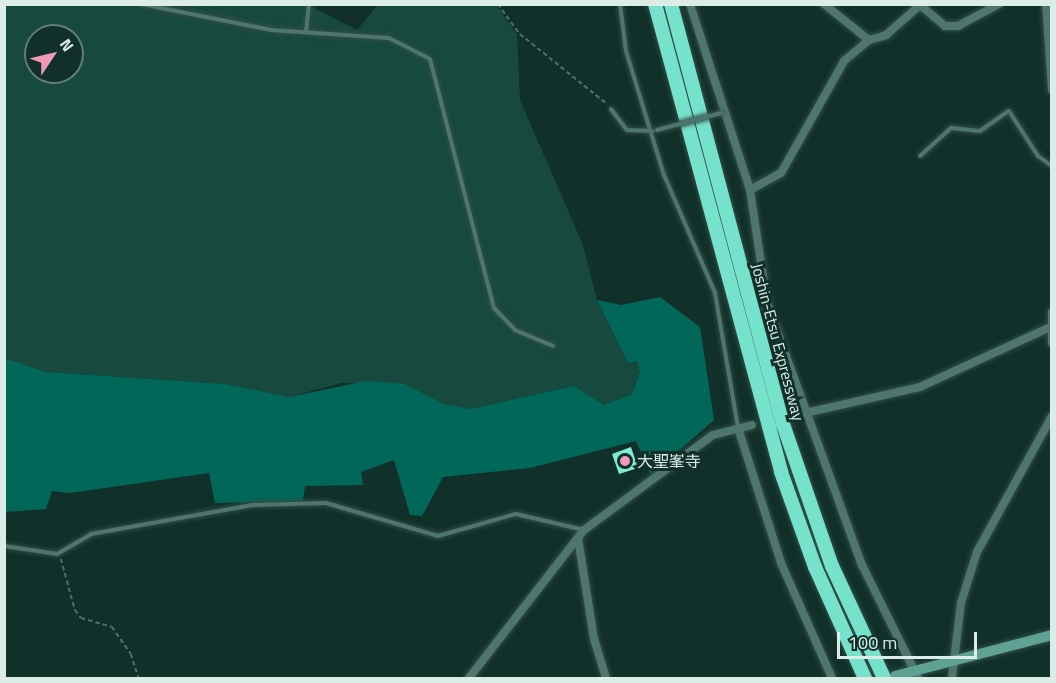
<!DOCTYPE html>
<html>
<head>
<meta charset="utf-8">
<style>
  body { margin:0 }
  #map { position:relative; width:1056px; height:683px; overflow:hidden; background:#11302a; font-family:"Titillium Web","Noto Sans JP",sans-serif }
  div>[style] { position:absolute }
  [style*='--x'] { left:calc(var(--x)*1px); top:calc(var(--y)*1px); width:calc(var(--w)*1px); rotate:calc(var(--a)*1deg) }
  .green>* { inset:0; background:#17493f }
  .forest>* { inset:0; background:#016859 }
  .building>* { inset:0; background:#7febd4 }
  .path>* { height:1.5px; margin-top:-0.75px; transform-origin:0; background:repeating-linear-gradient(90deg,#526d67 0 4.5px,transparent 0 7.5px) }
  .roads { filter:drop-shadow(0 0 2px #314e48) drop-shadow(0 0 2px #314e48) }
  .service>* { height:4px; margin:-2px; padding:0 2px; transform-origin:2px; border-radius:2px; background:#4e766d }
  .minor>* { height:8px; margin:-4px; padding:0 4px; transform-origin:4px; border-radius:4px; background:#4e766d }
  .secondary>* { height:10px; margin:-5px; padding:0 5px; transform-origin:5px; border-radius:5px; background:#5fa293 }
  .motorway>* { height:14px; margin:-7px; padding:0 7px; transform-origin:7px; border-radius:7px; background:#76e2cb }
  .bridges { filter:drop-shadow(0 0 2px #314e48) drop-shadow(0 0 2px #314e48) }
  .service-bridge>* { height:4px; margin:-2px; padding:0 2px; transform-origin:2px; border-radius:2px; background:#4e766d }
  .dots>* { width:16px; height:16px; translate:-50% -50%; box-sizing:border-box; border:3px solid #11302a; border-radius:50% }
  span { translate:-50% -50%; white-space:nowrap; text-align:center; line-height:1.15; -webkit-text-stroke:6px #11302a; paint-order:stroke }
  .street-label { font-size:16px; color:#dcede8 }
  .poi-label { font-size:16px; color:#dcede8 }
  .left { translate:0 -50%; text-align:left }
  .frame { position:absolute; inset:0; border:6px solid #dcede8; pointer-events:none }
  .north { position:absolute; left:24px; top:24px; width:60px; height:60px; box-sizing:border-box; background:#11302a; border:2px solid #627c76; border-radius:50%; rotate:55deg; font-size:16px; font-weight:700; line-height:24px; text-align:center; color:#dcede8 }
  .north::after { content:''; display:block; margin:auto; width:21px; height:27px; background:#f09ab7; clip-path:polygon(50% 0,100% 100%,50% 72%,0 100%) }
  .scale { position:absolute; left:837px; top:632px; width:140px; height:27px; box-sizing:border-box; border:3px solid #dcede8; border-top:0; padding-left:8px; font-size:18px; line-height:21px; white-space:nowrap; color:#dcede8; -webkit-text-stroke:4px #11302a; paint-order:stroke }
</style>
</head>
<body>
<div id="map">
  <div class="green">
    <i style="clip-path:polygon(evenodd,496px 4px,517px 34px,520px 100px,583px 245px,597px 300px,628px 363px,637px 361px,640px 372px,632px 394px,604px 405px,574px 386px,470px 409px,444px 404px,405px 384px,341px 383px,289px 397px,226px 384px,46px 372px,5px 358px,5px 5px,308px 5px,357px 30px,378px 5px,496px 4px,36px 36px,72px 36px,72px 72px,36px 72px,36px 36px)"></i>
  </div>
  <div class="forest">
    <i style="clip-path:polygon(660px 297px,700px 327px,714px 420px,651px 475px,636px 441px,530px 468px,443px 477px,422px 516px,410px 515px,394px 460px,361px 472px,363px 485px,305px 486px,303px 501px,215px 503px,209px 473px,70px 493px,52px 491px,46px 509px,5px 512px,5px 358px,46px 372px,226px 384px,289px 397px,366px 381px,405px 384px,444px 404px,470px 409px,574px 386px,604px 405px,632px 394px,640px 372px,637px 361px,628px 363px,597px 300px,621px 305px)"></i>
  </div>
  <div class="building">
    <i style="clip-path:polygon(631px 447px,638px 468px,619px 474px,612px 454px)"></i>
  </div>
  <div class="path">
    <i style="--x:498;--y:4;--w:37;--a:54"></i>
    <i style="--x:520;--y:34;--w:112;--a:38.8"></i>
    <i style="--x:61;--y:559;--w:53;--a:74.6"></i>
    <i style="--x:75;--y:610;--w:10;--a:53"></i>
    <i style="--x:81;--y:618;--w:32;--a:16"></i>
    <i style="--x:112;--y:627;--w:33;--a:55"></i>
    <i style="--x:131;--y:654;--w:25;--a:72"></i>
  </div>
  <div class="roads">
    <div class="service">
      <i style="--x:141;--y:4;--w:133;--a:11.3"></i>
      <i style="--x:271;--y:30;--w:118;--a:3.9"></i>
      <i style="--x:389;--y:38;--w:46;--a:27.1"></i>
      <i style="--x:430;--y:59;--w:257;--a:75.6"></i>
      <i style="--x:494;--y:308;--w:30;--a:46"></i>
      <i style="--x:515;--y:330;--w:41;--a:22.8"></i>
      <i style="--x:620;--y:4;--w:47;--a:82.7"></i>
      <i style="--x:626;--y:51;--w:130;--a:73"></i>
      <i style="--x:664;--y:175;--w:129;--a:66.6"></i>
      <i style="--x:715;--y:293;--w:137;--a:80.3"></i>
      <i style="--x:306;--y:32;--w:28;--a:-84"></i>
      <i style="--x:611;--y:109;--w:26;--a:53"></i>
      <i style="--x:627;--y:130;--w:26;--a:2"></i>
      <i style="--x:920;--y:156;--w:42;--a:-42.1"></i>
      <i style="--x:951;--y:128;--w:29;--a:6"></i>
      <i style="--x:980;--y:131;--w:35;--a:-35"></i>
      <i style="--x:1009;--y:111;--w:54;--a:57.2"></i>
      <i style="--x:1038;--y:156;--w:17;--a:36"></i>
      <i style="--x:4;--y:546;--w:54;--a:8.6"></i>
      <i style="--x:57;--y:554;--w:39;--a:-30"></i>
      <i style="--x:91;--y:534;--w:164;--a:-10.2"></i>
      <i style="--x:252;--y:505;--w:74;--a:-1.5"></i>
      <i style="--x:326;--y:503;--w:117;--a:16.4"></i>
      <i style="--x:438;--y:536;--w:81;--a:-15.8"></i>
      <i style="--x:516;--y:514;--w:70;--a:13.2"></i>
    </div>
    <div class="minor">
      <i style="--x:690;--y:4;--w:195;--a:72.1"></i>
      <i style="--x:750;--y:190;--w:114;--a:81.4"></i>
      <i style="--x:767;--y:303;--w:279;--a:70.1"></i>
      <i style="--x:862;--y:565;--w:126;--a:63.6"></i>
      <i style="--x:824;--y:4;--w:58;--a:38.7"></i>
      <i style="--x:1046;--y:4;--w:86;--a:86"></i>
      <i style="--x:750;--y:190;--w:35;--a:-29"></i>
      <i style="--x:781;--y:173;--w:129;--a:-60.6"></i>
      <i style="--x:844;--y:61;--w:33;--a:-40"></i>
      <i style="--x:869;--y:40;--w:18;--a:-16"></i>
      <i style="--x:886;--y:35;--w:45;--a:-41.4"></i>
      <i style="--x:920;--y:5;--w:33;--a:40"></i>
      <i style="--x:945;--y:26;--w:13;--a:0"></i>
      <i style="--x:958;--y:26;--w:47;--a:-28.2"></i>
      <i style="--x:1052;--y:312;--w:31;--a:90"></i>
      <i style="--x:792;--y:416;--w:131;--a:-12.8"></i>
      <i style="--x:920;--y:387;--w:141;--a:-24.7"></i>
      <i style="--x:738;--y:428;--w:142;--a:72.3"></i>
      <i style="--x:781;--y:563;--w:126;--a:66.1"></i>
      <i style="--x:578;--y:538;--w:102;--a:81"></i>
      <i style="--x:594;--y:639;--w:41;--a:72.9"></i>
      <i style="--x:469;--y:678;--w:187;--a:-52.2"></i>
      <i style="--x:584;--y:530;--w:160;--a:-36.4"></i>
      <i style="--x:713;--y:435;--w:40;--a:-14.4"></i>
      <i style="--x:952;--y:678;--w:76;--a:-83.2"></i>
      <i style="--x:961;--y:603;--w:53;--a:-72.6"></i>
      <i style="--x:977;--y:552;--w:155;--a:-61.1"></i>
    </div>
    <div class="secondary">
      <i style="--x:895;--y:676;--w:162;--a:-14.6"></i>
    </div>
    <div class="motorway">
      <i style="--x:655;--y:4;--w:485;--a:74.9"></i>
      <i style="--x:781;--y:472;--w:101;--a:70.3"></i>
      <i style="--x:815;--y:567;--w:122;--a:65.8"></i>
      <i style="--x:671;--y:4;--w:435;--a:75.1"></i>
      <i style="--x:783;--y:424;--w:150;--a:71"></i>
      <i style="--x:832;--y:566;--w:123;--a:65.1"></i>
    </div>
  </div>
  <div class="bridges">
    <div class="service-bridge">
      <i style="--x:657;--y:130;--w:66;--a:-14.9"></i>
    </div>
  </div>
  <div class="dots">
    <i style="left:625px;top:461px;background:#f09ab7"></i>
  </div>
  <div class="street-label">
    <span style="left:778px;top:342px;rotate:75deg">Joshin-Etsu Expressway</span>
  </div>
  <div class="poi-label">
    <span class="left" style="left:637px;top:461px">大聖峯寺</span>
  </div>
  <div class="frame"></div>
  <div class="north">N</div>
  <div class="scale">100 m</div>
</div>
</body>
</html>
